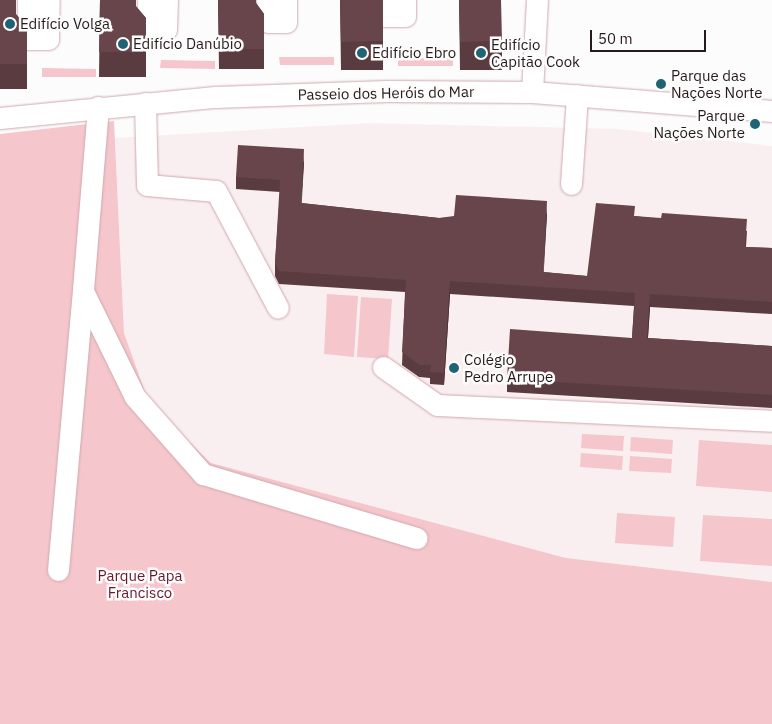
<!DOCTYPE html>
<html>
<head>
<meta charset="utf-8">
<style>
  body { margin:0 }
  #map { position:relative; width:772px; height:724px; overflow:hidden; background:#fcfcfc; font-family:"IBM Plex Sans",sans-serif }
  div>[style] { position:absolute }
  [style*='--x'] { left:calc(var(--x)*1px); top:calc(var(--y)*1px); width:calc(var(--w)*1px); rotate:calc(var(--a)*1deg) }
  .built>* { inset:0; background:#faeff0 }
  .green>* { inset:0; background:#f5c6cc }
  .roads { filter:drop-shadow(0 0 1px #d0a8ad) drop-shadow(0 0 1px #d0a8ad) }
  .minor>* { height:21px; margin:-10.5px; padding:0 10.5px; transform-origin:10.5px; border-radius:10.5px; background:#fff }
  .wall>* { inset:0; background:#593b40 }
  .shaded-wall>* { inset:0; background:#483034 }
  .building>* { inset:0; background:#67454a }
  .dots>* { width:14px; height:14px; translate:-50% -50%; box-sizing:border-box; border:2px solid #fcfcfc; border-radius:50% }
  span { translate:-50% -50%; white-space:nowrap; text-align:center; line-height:1.15; -webkit-text-stroke:5px #fcfcfc; paint-order:stroke }
  .poi-label { font-size:15px; color:#28191b }
  .left { translate:0 -50%; text-align:left }
  .right { translate:-100% -50%; text-align:right }
  .street-label { font-size:15px; color:#28191b }
  .park-label { font-size:15px; color:#69172d }
  .scale { position:absolute; left:590px; top:30px; width:116px; height:22px; box-sizing:border-box; border:2px solid #28191b; border-top:0; padding-left:6px; font-size:15px; line-height:18px; white-space:nowrap; color:#28191b; -webkit-text-stroke:4px #fcfcfc; paint-order:stroke }
</style>
</head>
<body>
<div id="map">
  <div class="built">
    <i style="clip-path:polygon(371px 123px,618px 129px,772px 146px,772px 582px,566px 558px,211px 463px,149px 403px,124px 333px,115px 138px)"></i>
  </div>
  <div class="green">
    <i style="clip-path:polygon(279px 57px,334px 57px,334px 65px,280px 65px)"></i>
    <i style="clip-path:polygon(398px 58px,453px 58px,453px 66px,398px 66px)"></i>
    <i style="clip-path:polygon(161px 60px,215px 61px,215px 69px,160px 68px)"></i>
    <i style="clip-path:polygon(42px 68px,96px 69px,96px 77px,42px 77px)"></i>
    <i style="clip-path:polygon(114px 121px,124px 333px,149px 403px,211px 463px,566px 558px,772px 582px,772px 724px,0 724px,0 134px)"></i>
    <i style="clip-path:polygon(327px 294px,358px 296px,354px 357px,324px 354px)"></i>
    <i style="clip-path:polygon(361px 297px,392px 299px,388px 359px,357px 357px)"></i>
    <i style="clip-path:polygon(582px 434px,624px 436px,623px 451px,581px 448px)"></i>
    <i style="clip-path:polygon(631px 437px,673px 440px,672px 454px,630px 451px)"></i>
    <i style="clip-path:polygon(699px 440px,772px 445px,772px 492px,696px 486px)"></i>
    <i style="clip-path:polygon(581px 453px,623px 456px,622px 470px,580px 467px)"></i>
    <i style="clip-path:polygon(630px 456px,672px 459px,671px 473px,629px 471px)"></i>
    <i style="clip-path:polygon(617px 513px,675px 517px,673px 547px,615px 543px)"></i>
    <i style="clip-path:polygon(703px 515px,772px 519px,772px 566px,700px 561px)"></i>
  </div>
  <div class="roads">
    <div class="minor">
      <i style="--x:28;--y:0;--w:39;--a:90"></i>
      <i style="--x:28;--y:39;--w:20;--a:0"></i>
      <i style="--x:48;--y:39;--w:39;--a:-89"></i>
      <i style="--x:148;--y:0;--w:31;--a:90"></i>
      <i style="--x:148;--y:31;--w:18;--a:-6"></i>
      <i style="--x:166;--y:29;--w:29;--a:-88"></i>
      <i style="--x:267;--y:0;--w:22;--a:87"></i>
      <i style="--x:268;--y:22;--w:18;--a:0"></i>
      <i style="--x:286;--y:22;--w:22;--a:-90"></i>
      <i style="--x:385;--y:0;--w:16;--a:90"></i>
      <i style="--x:385;--y:16;--w:20;--a:0"></i>
      <i style="--x:405;--y:16;--w:16;--a:-90"></i>
      <i style="--x:532;--y:92;--w:92;--a:-86.9"></i>
      <i style="--x:145;--y:103;--w:82;--a:88.6"></i>
      <i style="--x:147;--y:185;--w:69;--a:5"></i>
      <i style="--x:216;--y:191;--w:132;--a:62.1"></i>
      <i style="--x:98;--y:107;--w:185;--a:94.7"></i>
      <i style="--x:83;--y:291;--w:118;--a:63.9"></i>
      <i style="--x:135;--y:397;--w:103;--a:48.6"></i>
      <i style="--x:203;--y:474;--w:223;--a:16.7"></i>
      <i style="--x:0;--y:118;--w:216;--a:-5.6"></i>
      <i style="--x:215;--y:97;--w:171;--a:-2"></i>
      <i style="--x:386;--y:91;--w:146;--a:0.4"></i>
      <i style="--x:532;--y:92;--w:241;--a:4.5"></i>
      <i style="--x:571;--y:184;--w:89;--a:-86.1"></i>
      <i style="--x:383;--y:367;--w:66;--a:35.1"></i>
      <i style="--x:437;--y:405;--w:335;--a:2.7"></i>
      <i style="--x:58;--y:570;--w:280;--a:-84.9"></i>
    </div>
  </div>
  <div class="wall">
    <i style="clip-path:polygon(0 0,16px 15px,27px 26px,27px 89px,0 89px)"></i>
    <i style="clip-path:polygon(100px 0,136px 7px,146px 18px,146px 77px,99px 77px)"></i>
    <i style="clip-path:polygon(218px 0,256px 3px,264px 14px,264px 69px,219px 69px)"></i>
    <i style="clip-path:polygon(340px 0,383px 0,383px 70px,341px 70px)"></i>
    <i style="clip-path:polygon(459px 0,502px 41px,502px 70px,460px 70px)"></i>
    <i style="clip-path:polygon(304px 162px,301px 203px,439px 218px,547px 214px,543px 272px,587px 276px,635px 216px,747px 231px,746px 247px,772px 248px,772px 314px,650px 307px,648px 338px,772px 346px,772px 408px,507px 392px,507px 379px,632px 338px,634px 306px,450px 294px,444px 385px,430px 384px,430px 378px,419px 377px,402px 365px,405px 292px,279px 284px,275px 276px,275px 263px,280px 192px,236px 189px,236px 177px)"></i>
  </div>
  <div class="shaded-wall">
    <i style="clip-path:polygon(304px 149px,304px 162px,301px 216px,301px 203px)"></i>
    <i style="clip-path:polygon(547px 201px,547px 214px,543px 285px,543px 272px)"></i>
    <i style="clip-path:polygon(450px 281px,450px 294px,444px 385px,444px 373px)"></i>
    <i style="clip-path:polygon(650px 294px,650px 307px,647px 351px,647px 338px)"></i>
  </div>
  <div class="building">
    <i style="clip-path:polygon(0 0,16px 0,16px 14px,27px 26px,27px 64px,0 64px)"></i>
    <i style="clip-path:polygon(100px 0,136px 0,136px 6px,146px 18px,146px 52px,99px 52px)"></i>
    <i style="clip-path:polygon(218px 0,256px 0,256px 3px,264px 14px,264px 49px,219px 49px)"></i>
    <i style="clip-path:polygon(340px 0,383px 0,383px 41px,341px 42px)"></i>
    <i style="clip-path:polygon(459px 0,501px 0,502px 41px,460px 42px)"></i>
    <i style="clip-path:polygon(238px 145px,304px 149px,301px 203px,439px 218px,454px 216px,456px 195px,547px 201px,543px 272px,587px 276px,596px 203px,635px 206px,634px 216px,661px 218px,662px 213px,747px 219px,745px 247px,772px 248px,772px 302px,650px 294px,647px 338px,772px 346px,772px 395px,507px 379px,510px 329px,632px 338px,635px 293px,450px 281px,444px 373px,430px 372px,431px 365px,419px 365px,402px 352px,406px 280px,279px 271px,275px 263px,280px 180px,236px 177px)"></i>
  </div>
  <div class="dots">
    <i style="left:10px;top:24px;background:#1f6375"></i>
    <i style="left:123px;top:44px;background:#1f6375"></i>
    <i style="left:362px;top:53px;background:#1f6375"></i>
    <i style="left:481px;top:53px;background:#1f6375"></i>
    <i style="left:661px;top:84px;background:#1f6375"></i>
    <i style="left:755px;top:124px;background:#1f6375"></i>
    <i style="left:454px;top:368px;background:#1f6375"></i>
  </div>
  <div class="poi-label">
    <span class="left" style="left:20px;top:24px">Edifício Volga</span>
    <span class="left" style="left:133px;top:44px">Edifício Danúbio</span>
    <span class="left" style="left:491px;top:53px">Edifício<br>Capitão Cook</span>
    <span class="left" style="left:372px;top:53px">Edifício Ebro</span>
    <span class="left" style="left:671px;top:84px">Parque das<br>Nações Norte</span>
    <span class="right" style="left:745px;top:124px">Parque<br>Nações Norte</span>
    <span class="left" style="left:464px;top:368px">Colégio<br>Pedro Arrupe</span>
  </div>
  <div class="street-label">
    <span style="left:386px;top:93px;rotate:-1deg">Passeio dos Heróis do Mar</span>
  </div>
  <div class="park-label">
    <span style="left:140px;top:584px">Parque Papa<br>Francisco</span>
  </div>
  <div class="scale">50 m</div>
</div>
</body>
</html>
